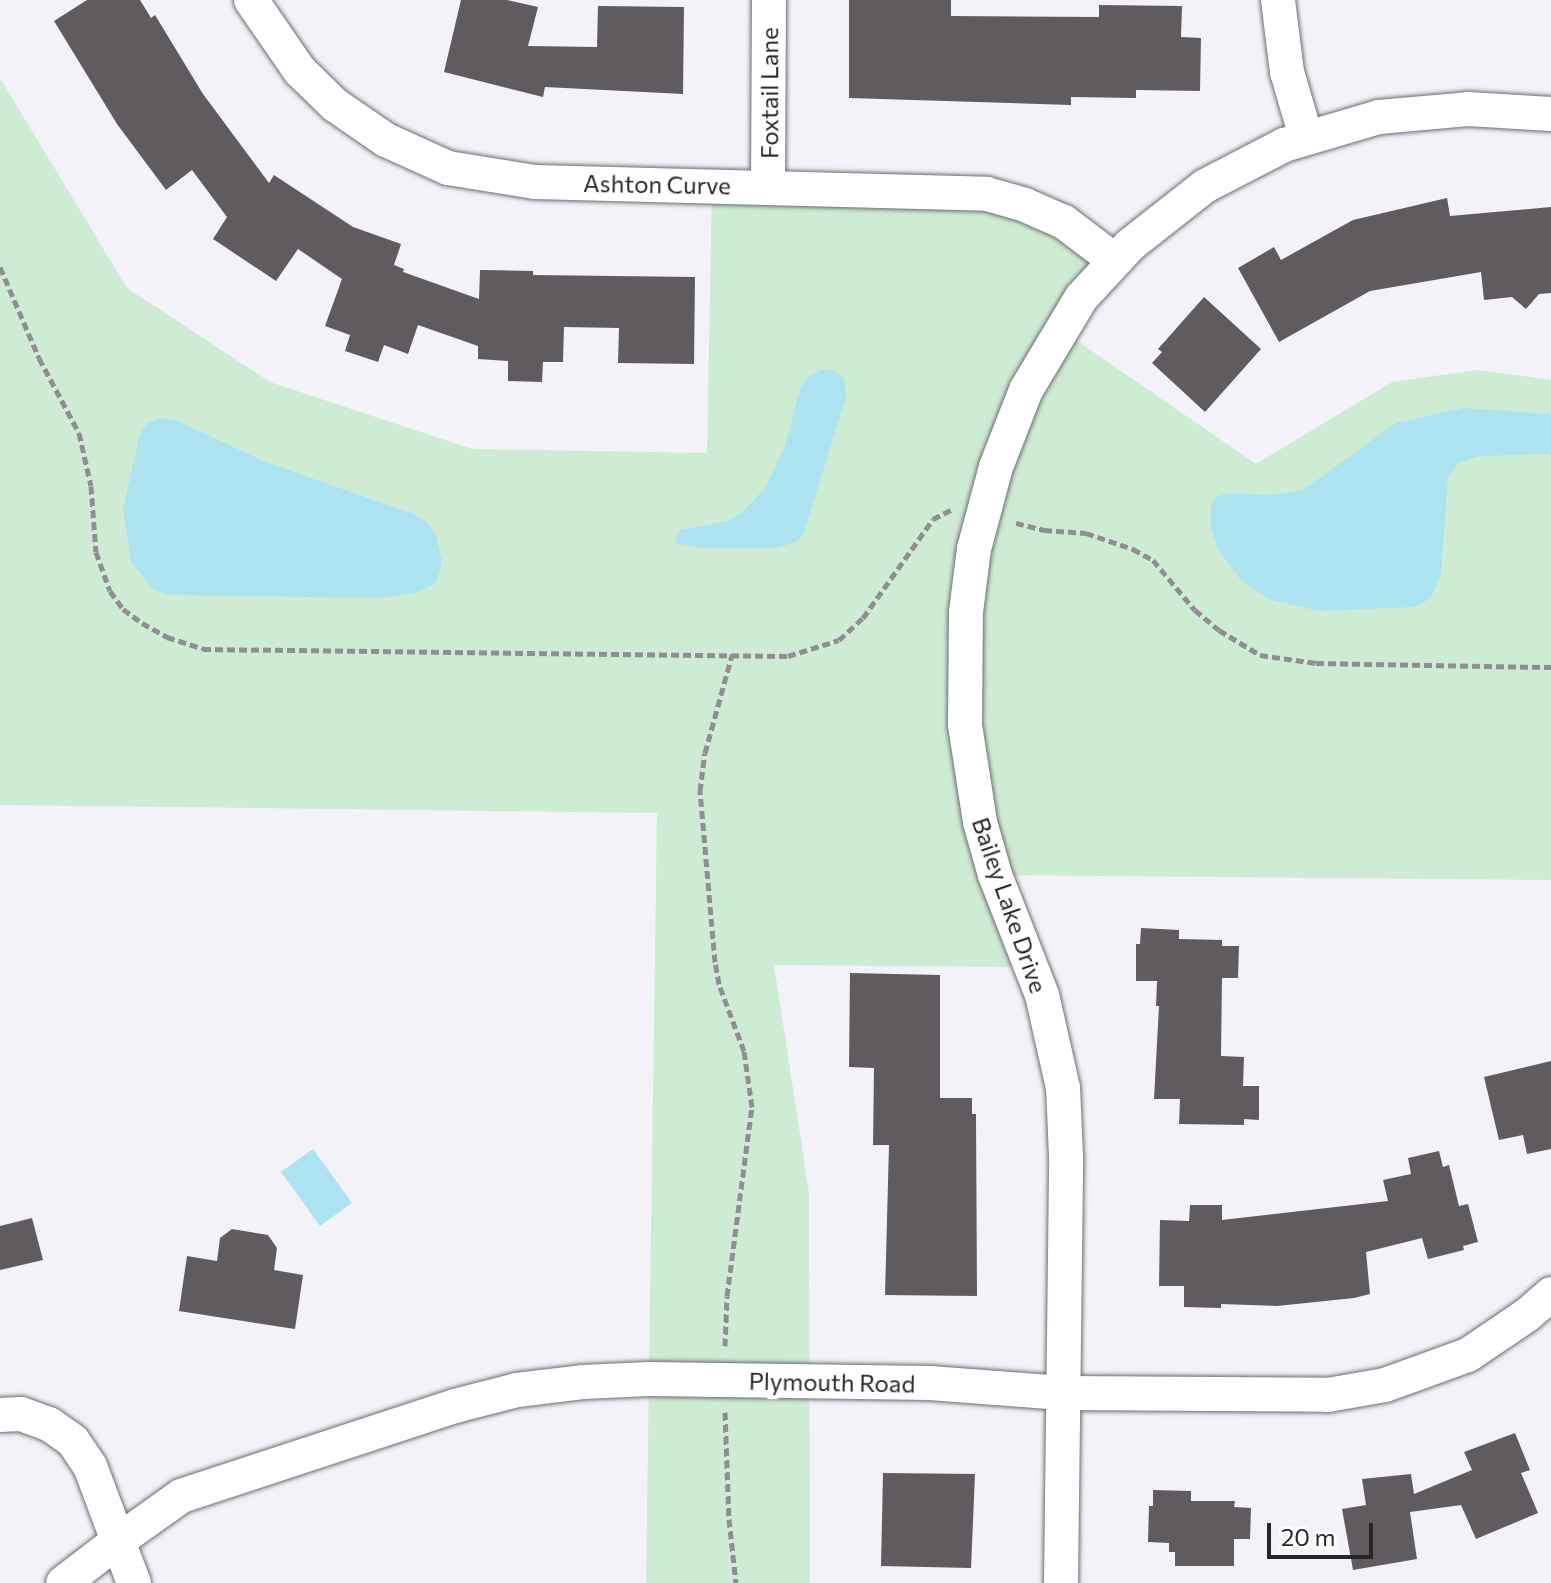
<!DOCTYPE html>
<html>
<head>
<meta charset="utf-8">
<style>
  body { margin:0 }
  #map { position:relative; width:1551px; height:1583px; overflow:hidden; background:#f2f2f8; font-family:Commissioner,sans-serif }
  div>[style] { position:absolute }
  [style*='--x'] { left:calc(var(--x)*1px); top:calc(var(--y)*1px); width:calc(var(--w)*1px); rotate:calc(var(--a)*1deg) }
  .green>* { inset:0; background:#ceecd3 }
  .water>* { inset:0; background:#ade3f1 }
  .building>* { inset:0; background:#605b5f }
  .path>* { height:5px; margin-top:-2.5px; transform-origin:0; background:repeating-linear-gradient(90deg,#8f8f93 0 8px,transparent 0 12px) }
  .roads { filter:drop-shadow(0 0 2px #6d6d73) drop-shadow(0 0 2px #6d6d73) }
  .minor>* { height:34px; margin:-17px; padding:0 17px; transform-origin:17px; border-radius:17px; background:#fff }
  span { translate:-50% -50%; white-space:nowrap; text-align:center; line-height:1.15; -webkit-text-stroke:8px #fff; paint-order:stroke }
  .street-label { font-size:24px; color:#262628 }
  .scale { position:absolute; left:1267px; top:1523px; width:106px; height:36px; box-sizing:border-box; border:4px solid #262628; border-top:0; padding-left:10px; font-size:24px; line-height:28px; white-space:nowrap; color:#262628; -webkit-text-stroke:6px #fff; paint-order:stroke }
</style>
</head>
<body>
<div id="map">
  <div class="green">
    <i style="clip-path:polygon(0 78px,127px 288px,270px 382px,472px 449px,707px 453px,712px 185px,966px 192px,1114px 260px,1060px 329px,1256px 464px,1392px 382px,1477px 370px,1551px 380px,1551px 880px,996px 875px,1033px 967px,774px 965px,809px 1193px,810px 1583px,646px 1583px,657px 813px,0 805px)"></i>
  </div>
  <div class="water">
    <i style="clip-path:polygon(821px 370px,832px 370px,844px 378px,846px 397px,803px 535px,796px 542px,777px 548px,701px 548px,675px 543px,680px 530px,728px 521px,742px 513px,765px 488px,784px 449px,799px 393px,806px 378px)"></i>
    <i style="clip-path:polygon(1463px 408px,1551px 414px,1551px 454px,1481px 456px,1459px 462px,1448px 478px,1441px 574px,1431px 598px,1415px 607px,1319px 611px,1268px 599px,1240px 579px,1218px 549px,1211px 527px,1211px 505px,1215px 497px,1229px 493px,1271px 495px,1303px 490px,1396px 423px)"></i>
    <i style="clip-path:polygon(160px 418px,180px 422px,268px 463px,414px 514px,428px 523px,436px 536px,442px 562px,436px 583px,418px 592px,381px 598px,169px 595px,154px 590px,131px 562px,123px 509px,140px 434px,147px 423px)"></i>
    <i style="clip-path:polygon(313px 1149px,352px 1203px,320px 1226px,281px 1172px)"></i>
  </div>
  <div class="building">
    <i style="clip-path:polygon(87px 0,140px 0,151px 18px,155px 15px,203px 94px,269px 183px,274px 175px,353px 227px,401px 244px,394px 265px,404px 269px,403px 272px,479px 299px,480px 270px,533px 271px,533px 275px,695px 277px,694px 364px,618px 363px,619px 328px,564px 327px,563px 362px,543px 362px,542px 382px,508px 381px,508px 361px,478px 359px,478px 346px,418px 325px,408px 354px,384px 345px,378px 362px,345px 351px,350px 335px,325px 326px,342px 279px,298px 249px,276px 281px,213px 239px,227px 217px,192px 170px,166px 190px,117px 124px,54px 21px)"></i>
    <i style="clip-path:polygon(461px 0,507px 0,538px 7px,528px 46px,597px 47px,598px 6px,684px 7px,683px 94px,545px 87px,543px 97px,444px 72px)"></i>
    <i style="clip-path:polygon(849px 0,951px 0,951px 16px,1099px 17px,1099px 5px,1182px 6px,1181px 37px,1201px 38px,1200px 91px,1136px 90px,1136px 98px,1071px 97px,1071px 105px,849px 98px)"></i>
    <i style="clip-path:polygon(1447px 198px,1450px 216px,1551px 207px,1551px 293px,1539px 294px,1526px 309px,1512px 297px,1484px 300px,1481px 272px,1370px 291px,1279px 342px,1238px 268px,1274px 247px,1281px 260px,1353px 220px)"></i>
    <i style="clip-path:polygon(1204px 297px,1261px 349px,1205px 412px,1152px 363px,1162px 352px,1158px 349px)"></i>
    <i style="clip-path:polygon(1141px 928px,1179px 930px,1179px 939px,1222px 940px,1222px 946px,1239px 946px,1238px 978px,1222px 978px,1221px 1056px,1244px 1057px,1243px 1086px,1259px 1086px,1259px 1120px,1244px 1119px,1244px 1125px,1179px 1124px,1180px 1099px,1154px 1099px,1159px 1006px,1156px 1006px,1157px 981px,1136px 981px,1136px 944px,1140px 944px)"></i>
    <i style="clip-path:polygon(850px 973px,940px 975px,940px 1098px,972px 1098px,972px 1114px,976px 1114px,977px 1296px,885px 1295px,889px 1145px,873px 1145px,874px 1068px,849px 1067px)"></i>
    <i style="clip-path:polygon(1551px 1061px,1551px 1149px,1527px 1154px,1523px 1135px,1499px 1140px,1484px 1077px)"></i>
    <i style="clip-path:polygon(1439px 1151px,1443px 1167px,1449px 1165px,1459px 1206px,1468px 1204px,1478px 1242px,1463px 1246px,1464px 1250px,1428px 1259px,1422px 1238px,1366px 1252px,1370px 1294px,1354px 1298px,1277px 1306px,1221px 1304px,1221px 1308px,1184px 1307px,1184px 1286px,1159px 1286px,1160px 1220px,1189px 1221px,1190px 1205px,1222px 1205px,1222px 1220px,1388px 1201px,1383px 1180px,1411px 1174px,1408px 1158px)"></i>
    <i style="clip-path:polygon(32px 1218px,43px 1260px,0 1270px,0 1226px)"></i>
    <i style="clip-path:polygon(232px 1229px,268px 1235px,277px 1248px,274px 1270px,303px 1275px,295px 1329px,179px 1311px,187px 1256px,217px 1261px,220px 1238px)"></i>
    <i style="clip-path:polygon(1515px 1433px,1530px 1470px,1521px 1473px,1538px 1513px,1476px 1539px,1461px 1505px,1410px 1512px,1417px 1559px,1353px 1570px,1342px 1509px,1366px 1505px,1362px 1479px,1411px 1474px,1414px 1494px,1472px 1470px,1464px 1452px)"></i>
    <i style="clip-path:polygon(883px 1473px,975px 1474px,971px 1568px,881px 1566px)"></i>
    <i style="clip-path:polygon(1153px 1490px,1191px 1491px,1191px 1501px,1235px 1501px,1234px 1507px,1251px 1508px,1250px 1539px,1234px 1539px,1234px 1566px,1175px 1566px,1175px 1552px,1169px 1552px,1169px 1543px,1148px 1542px,1149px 1506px,1153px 1506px)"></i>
  </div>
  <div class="path">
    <i style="--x:0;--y:267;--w:99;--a:66.8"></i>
    <i style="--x:39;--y:358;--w:85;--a:61.9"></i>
    <i style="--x:79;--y:433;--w:54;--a:77.2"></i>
    <i style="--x:91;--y:486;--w:66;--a:85.7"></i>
    <i style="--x:96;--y:552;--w:41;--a:70.3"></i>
    <i style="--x:110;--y:591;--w:22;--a:54"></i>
    <i style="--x:123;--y:609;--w:24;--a:36"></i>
    <i style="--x:142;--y:623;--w:29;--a:29"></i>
    <i style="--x:167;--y:637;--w:38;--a:18"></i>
    <i style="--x:203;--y:649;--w:585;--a:0.69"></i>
    <i style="--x:788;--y:656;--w:53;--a:-17.4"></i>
    <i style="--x:839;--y:640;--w:33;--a:-43"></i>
    <i style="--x:863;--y:618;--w:121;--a:-54.7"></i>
    <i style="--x:933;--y:519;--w:20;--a:-27"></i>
    <i style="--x:1016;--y:523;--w:29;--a:14"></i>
    <i style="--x:1044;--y:530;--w:42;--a:4.1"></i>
    <i style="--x:1086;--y:533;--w:50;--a:18.8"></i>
    <i style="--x:1133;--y:549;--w:23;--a:29"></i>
    <i style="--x:1153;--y:560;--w:65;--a:50"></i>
    <i style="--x:1195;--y:610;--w:31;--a:40"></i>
    <i style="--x:1219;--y:630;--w:48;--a:31.4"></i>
    <i style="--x:1260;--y:655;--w:57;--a:8.1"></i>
    <i style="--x:1316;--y:663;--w:235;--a:1"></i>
    <i style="--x:725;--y:1346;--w:50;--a:-87.7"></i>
    <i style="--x:727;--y:1296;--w:191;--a:-82.5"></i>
    <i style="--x:752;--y:1107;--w:57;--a:-98.1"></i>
    <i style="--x:744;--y:1051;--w:72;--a:-110.5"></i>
    <i style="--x:719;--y:984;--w:22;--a:-100"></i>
    <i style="--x:715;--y:962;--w:172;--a:-95"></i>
    <i style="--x:700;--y:791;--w:38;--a:-83"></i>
    <i style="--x:705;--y:753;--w:102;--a:-74.6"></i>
    <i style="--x:725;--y:1412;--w:107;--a:87.9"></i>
    <i style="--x:729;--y:1519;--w:64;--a:83.8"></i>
  </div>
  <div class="roads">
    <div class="minor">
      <i style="--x:251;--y:0;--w:86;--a:55.4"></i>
      <i style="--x:300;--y:71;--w:49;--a:44.2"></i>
      <i style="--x:335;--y:105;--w:62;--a:34.5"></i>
      <i style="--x:386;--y:140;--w:68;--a:24.3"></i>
      <i style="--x:448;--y:168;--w:88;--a:9.1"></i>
      <i style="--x:535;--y:182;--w:452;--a:1.5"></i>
      <i style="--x:987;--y:194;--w:40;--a:16"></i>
      <i style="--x:1025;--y:205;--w:43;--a:23.6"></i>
      <i style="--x:1064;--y:222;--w:63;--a:37.2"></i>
      <i style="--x:1278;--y:0;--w:73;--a:82.9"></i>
      <i style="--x:1287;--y:72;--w:68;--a:73.7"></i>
      <i style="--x:768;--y:186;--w:186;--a:-89.7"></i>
      <i style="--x:0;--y:1415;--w:21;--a:-3"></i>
      <i style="--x:21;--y:1414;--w:30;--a:20"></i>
      <i style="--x:49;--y:1424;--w:29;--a:35"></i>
      <i style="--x:73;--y:1441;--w:30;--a:56"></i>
      <i style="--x:90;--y:1466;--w:80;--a:69.5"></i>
      <i style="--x:118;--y:1541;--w:69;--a:142.6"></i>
      <i style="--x:134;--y:1583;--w:45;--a:-110.9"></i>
      <i style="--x:118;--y:1541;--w:77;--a:-35.5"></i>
      <i style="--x:181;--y:1496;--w:288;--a:-18.2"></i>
      <i style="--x:455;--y:1406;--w:64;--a:-14.5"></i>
      <i style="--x:517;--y:1390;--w:66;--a:-6.9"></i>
      <i style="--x:583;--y:1382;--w:66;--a:-2.6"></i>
      <i style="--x:649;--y:1379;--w:281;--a:0.8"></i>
      <i style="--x:930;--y:1383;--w:133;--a:4.3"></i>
      <i style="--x:1063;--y:1393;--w:265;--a:0.4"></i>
      <i style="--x:1328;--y:1395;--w:58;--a:-10"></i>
      <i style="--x:1385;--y:1385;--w:88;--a:-19.9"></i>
      <i style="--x:1468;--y:1355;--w:71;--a:-34.1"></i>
      <i style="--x:1527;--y:1315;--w:32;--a:-41"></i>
      <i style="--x:1061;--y:1583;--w:427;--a:-89.3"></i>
      <i style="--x:1066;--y:1156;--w:68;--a:-92.5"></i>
      <i style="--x:1063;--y:1088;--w:95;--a:-102.7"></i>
      <i style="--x:1042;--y:995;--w:129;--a:-111.4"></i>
      <i style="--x:995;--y:875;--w:55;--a:-105.8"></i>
      <i style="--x:980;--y:822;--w:98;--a:-98.8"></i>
      <i style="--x:965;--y:725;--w:113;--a:-89.5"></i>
      <i style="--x:966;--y:612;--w:64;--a:-82.8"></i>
      <i style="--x:974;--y:549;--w:85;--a:-75"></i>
      <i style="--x:996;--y:467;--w:83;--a:-68.7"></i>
      <i style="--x:1026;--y:390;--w:107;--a:-59.1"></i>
      <i style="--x:1081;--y:298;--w:72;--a:-47.2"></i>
      <i style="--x:1130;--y:245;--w:95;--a:-38.2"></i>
      <i style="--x:1205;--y:186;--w:89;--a:-27.4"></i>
      <i style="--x:1284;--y:145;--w:99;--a:-16.4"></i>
      <i style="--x:1379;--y:117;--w:89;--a:-5.1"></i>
      <i style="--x:1468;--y:109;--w:83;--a:3.4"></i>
    </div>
  </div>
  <div class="street-label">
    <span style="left:769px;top:93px;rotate:-90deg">Foxtail Lane</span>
    <span style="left:657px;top:184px;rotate:1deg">Ashton Curve</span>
    <span style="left:1010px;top:905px;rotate:71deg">Bailey Lake Drive</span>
    <span style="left:832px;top:1382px;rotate:1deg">Plymouth Road</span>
  </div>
  <div class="scale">20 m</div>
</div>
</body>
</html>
